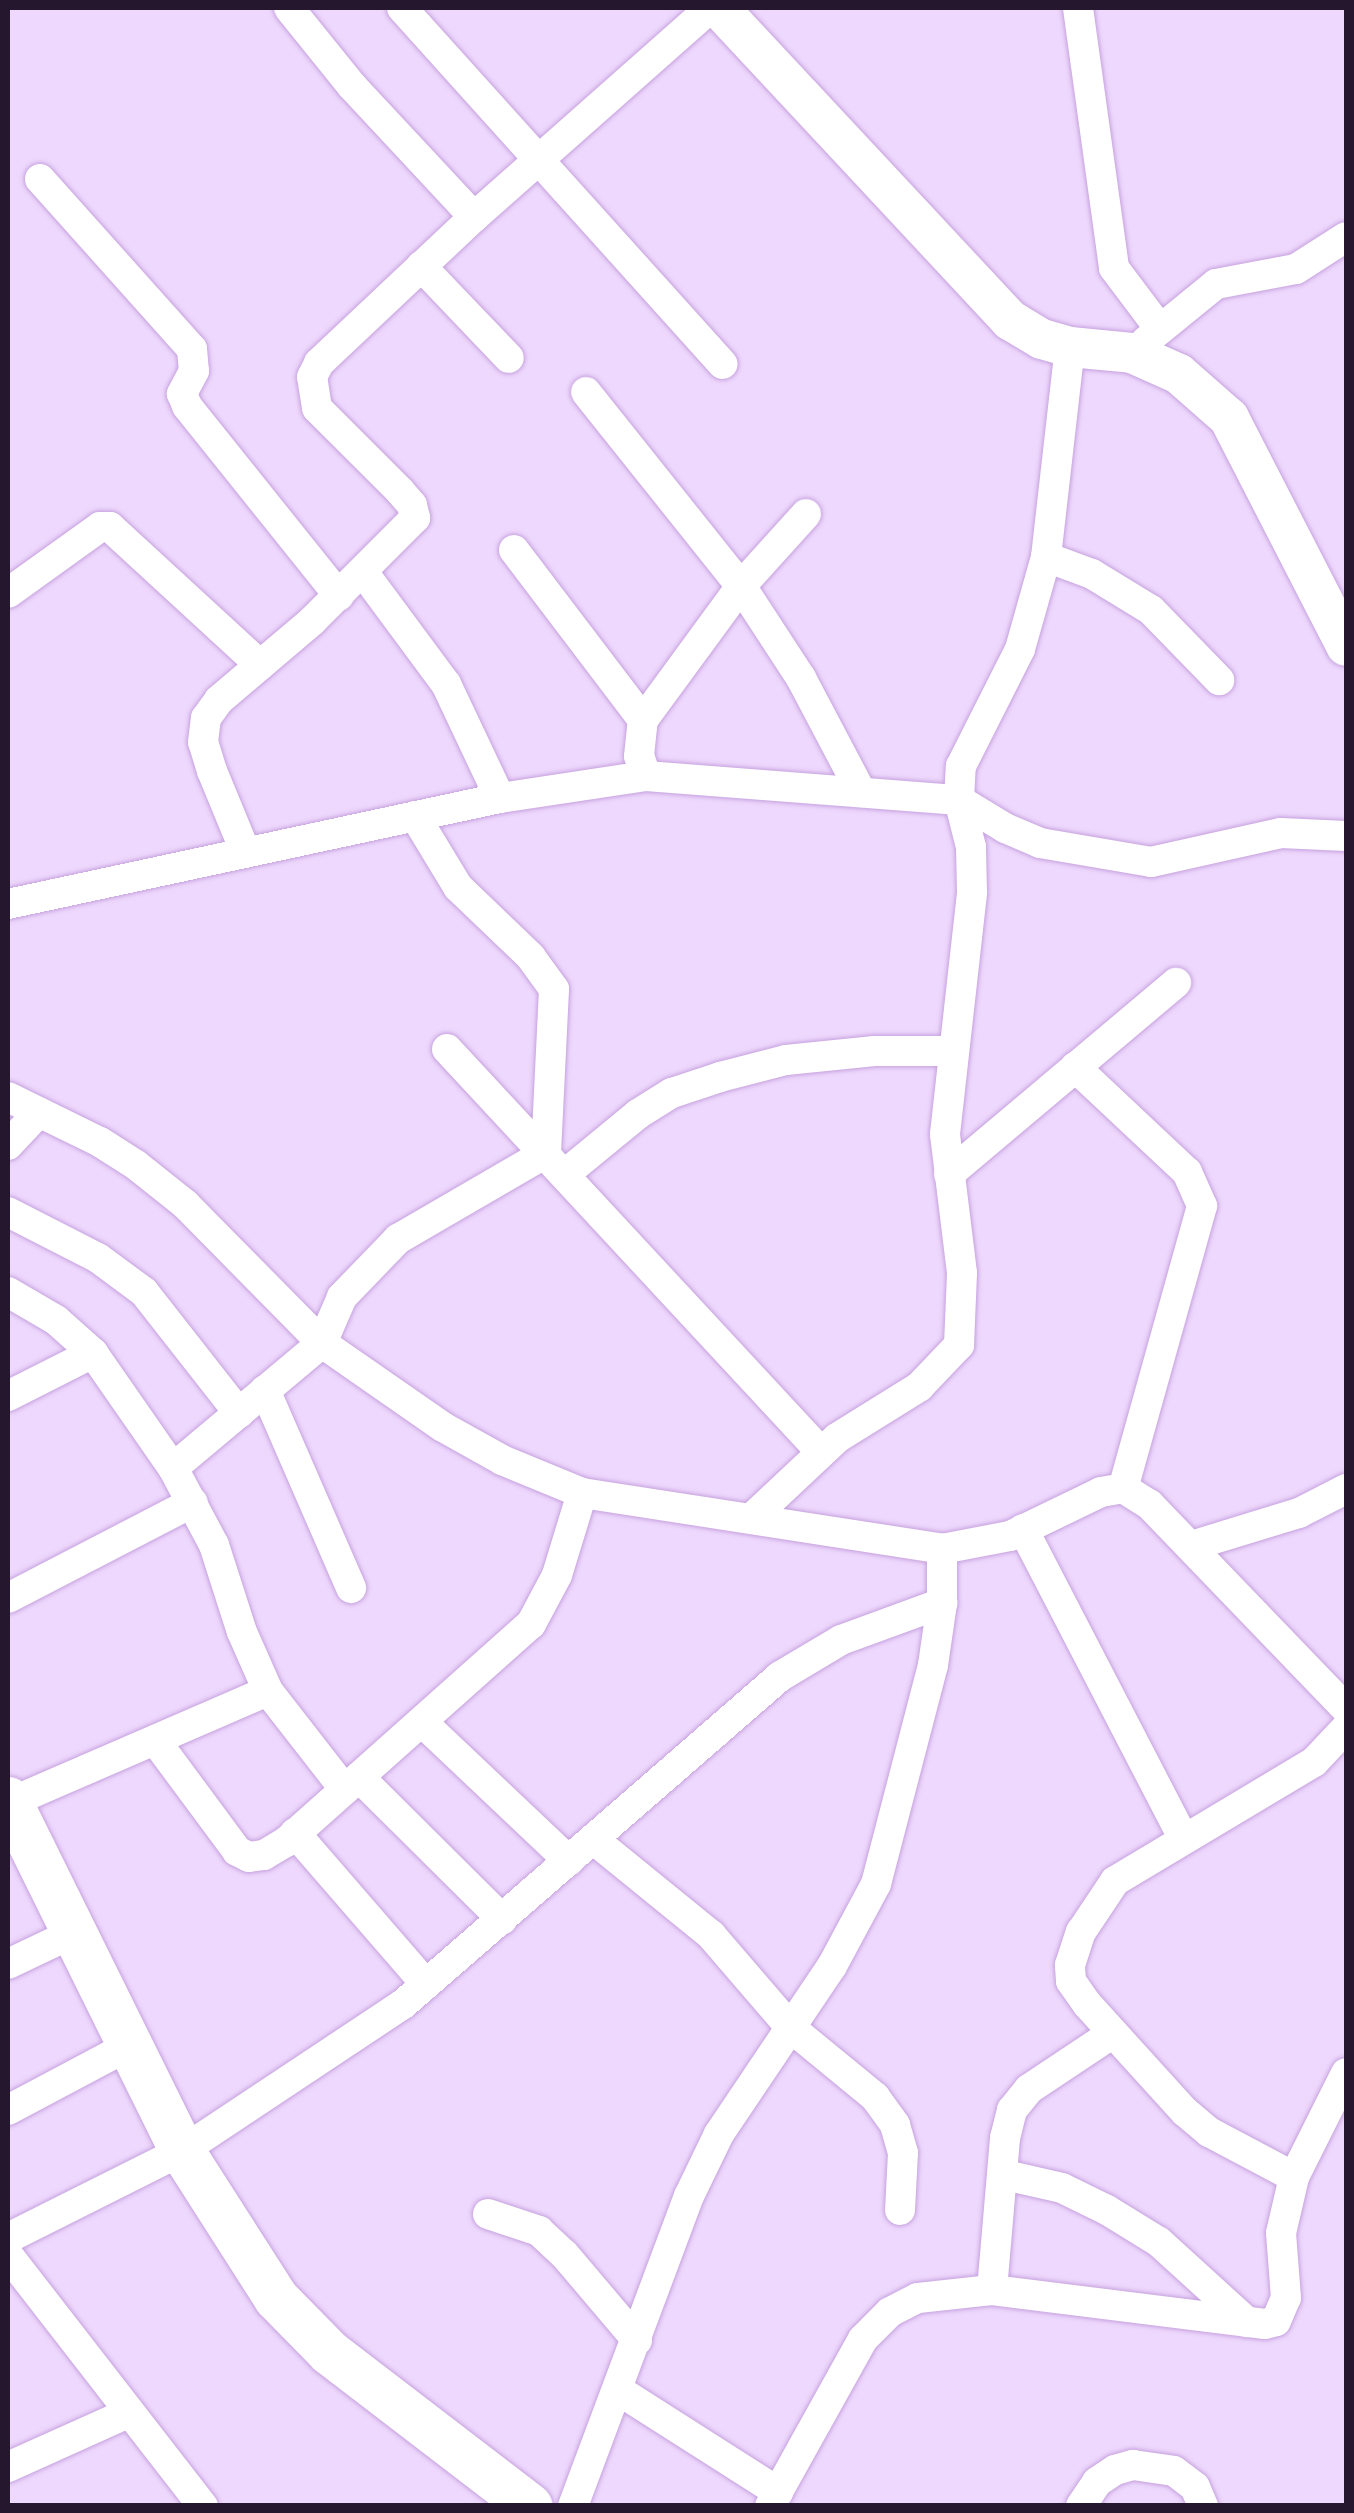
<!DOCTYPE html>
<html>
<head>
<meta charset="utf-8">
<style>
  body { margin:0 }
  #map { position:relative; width:1354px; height:2513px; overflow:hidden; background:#eed8fd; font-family:Commissioner,sans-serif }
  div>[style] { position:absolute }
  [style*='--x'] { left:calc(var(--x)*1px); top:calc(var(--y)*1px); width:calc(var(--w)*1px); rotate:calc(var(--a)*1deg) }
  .roads { filter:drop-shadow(0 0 2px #c6a2de) drop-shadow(0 0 2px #c6a2de) }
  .street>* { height:30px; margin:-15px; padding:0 15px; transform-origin:15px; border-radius:15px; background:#fff }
  .secondary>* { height:40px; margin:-20px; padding:0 20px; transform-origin:20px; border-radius:20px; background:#fff }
  .primary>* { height:45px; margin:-22.5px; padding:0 22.5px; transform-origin:22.5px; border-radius:22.5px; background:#fff }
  span { translate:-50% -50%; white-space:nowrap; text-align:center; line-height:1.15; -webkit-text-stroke:10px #eed8fd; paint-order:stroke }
  .frame { position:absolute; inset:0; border:10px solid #25172e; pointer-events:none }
</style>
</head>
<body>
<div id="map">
  <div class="roads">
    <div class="street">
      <i style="--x:289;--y:8;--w:100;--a:51.1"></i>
      <i style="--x:352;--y:86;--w:179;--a:47"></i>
      <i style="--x:402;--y:8;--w:479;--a:48"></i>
      <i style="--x:1078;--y:8;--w:262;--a:82.1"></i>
      <i style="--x:1114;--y:268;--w:76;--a:53"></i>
      <i style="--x:40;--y:179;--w:228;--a:48.2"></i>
      <i style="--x:192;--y:349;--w:22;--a:85"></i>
      <i style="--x:194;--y:371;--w:26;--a:118"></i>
      <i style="--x:182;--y:394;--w:13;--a:67"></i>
      <i style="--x:187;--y:406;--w:243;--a:51.3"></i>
      <i style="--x:421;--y:266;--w:127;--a:46.3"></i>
      <i style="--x:1146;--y:341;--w:90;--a:-39.2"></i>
      <i style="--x:1216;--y:284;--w:81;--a:-10.6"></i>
      <i style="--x:1296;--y:269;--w:59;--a:-32.6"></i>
      <i style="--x:586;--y:392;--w:248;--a:51.4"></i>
      <i style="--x:741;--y:586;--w:110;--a:56.9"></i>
      <i style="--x:801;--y:678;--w:129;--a:62.2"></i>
      <i style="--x:514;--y:550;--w:213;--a:52.8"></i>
      <i style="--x:1046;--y:557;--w:49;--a:20.3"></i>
      <i style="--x:1092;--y:574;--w:69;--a:31.4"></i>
      <i style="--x:1151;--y:610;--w:98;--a:45.8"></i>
      <i style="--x:363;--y:572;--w:139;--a:53.5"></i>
      <i style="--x:446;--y:684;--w:126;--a:64.7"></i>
      <i style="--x:8;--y:593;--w:113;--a:-35.7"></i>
      <i style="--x:100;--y:527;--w:10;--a:0"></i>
      <i style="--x:110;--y:527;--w:204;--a:42.6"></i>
      <i style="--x:646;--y:776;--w:21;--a:-109"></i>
      <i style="--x:639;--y:756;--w:36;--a:-84"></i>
      <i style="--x:643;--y:720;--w:166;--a:-53.8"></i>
      <i style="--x:741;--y:586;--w:97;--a:-47.9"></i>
      <i style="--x:245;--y:851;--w:87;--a:-112.4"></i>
      <i style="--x:212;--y:771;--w:30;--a:-107"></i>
      <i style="--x:203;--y:742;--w:24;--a:-83"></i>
      <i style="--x:206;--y:718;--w:22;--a:-54"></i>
      <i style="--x:219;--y:700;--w:122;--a:-40.3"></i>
      <i style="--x:312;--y:621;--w:146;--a:-45"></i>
      <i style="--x:415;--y:518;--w:13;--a:-103"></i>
      <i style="--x:412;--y:505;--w:18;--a:-131"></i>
      <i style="--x:400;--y:491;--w:117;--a:-135"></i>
      <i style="--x:317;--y:408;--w:31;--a:-99"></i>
      <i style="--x:312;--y:377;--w:16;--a:-63"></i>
      <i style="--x:319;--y:363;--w:213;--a:-43.3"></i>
      <i style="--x:474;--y:217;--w:315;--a:-41.5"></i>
      <i style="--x:8;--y:904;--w:503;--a:-12.16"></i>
      <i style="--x:500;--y:798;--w:148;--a:-8.6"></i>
      <i style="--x:646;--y:776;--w:314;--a:4.4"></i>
      <i style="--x:959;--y:800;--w:54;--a:31.3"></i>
      <i style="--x:1005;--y:828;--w:38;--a:23"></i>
      <i style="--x:1040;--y:843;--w:113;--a:9.7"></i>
      <i style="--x:1151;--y:862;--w:133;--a:-12.6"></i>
      <i style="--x:1281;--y:833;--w:65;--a:2.6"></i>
      <i style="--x:447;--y:1049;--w:550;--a:47.14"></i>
      <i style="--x:1075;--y:1067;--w:154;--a:43.2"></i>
      <i style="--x:1187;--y:1172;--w:37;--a:66"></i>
      <i style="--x:1202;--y:1206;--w:293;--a:105.6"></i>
      <i style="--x:8;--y:1097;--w:102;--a:26.1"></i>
      <i style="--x:100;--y:1142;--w:43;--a:32.6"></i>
      <i style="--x:136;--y:1165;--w:63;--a:38.5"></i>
      <i style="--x:185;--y:1204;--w:195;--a:45.4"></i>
      <i style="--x:322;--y:1343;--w:147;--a:34.8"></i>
      <i style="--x:443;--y:1427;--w:68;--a:29.2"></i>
      <i style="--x:502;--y:1460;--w:87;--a:22.4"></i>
      <i style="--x:582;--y:1493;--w:364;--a:8.8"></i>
      <i style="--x:942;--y:1549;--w:69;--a:-10.8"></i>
      <i style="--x:1010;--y:1536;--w:101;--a:-25.8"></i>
      <i style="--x:1101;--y:1492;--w:22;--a:-10"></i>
      <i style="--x:1123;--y:1488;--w:31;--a:32"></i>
      <i style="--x:1149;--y:1504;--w:284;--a:46.1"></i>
      <i style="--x:8;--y:1145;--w:45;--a:-46.8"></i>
      <i style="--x:565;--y:1174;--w:94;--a:-39.4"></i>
      <i style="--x:638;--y:1114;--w:40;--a:-32"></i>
      <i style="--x:672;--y:1093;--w:51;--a:-18.4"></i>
      <i style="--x:720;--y:1077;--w:68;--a:-14.4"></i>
      <i style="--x:786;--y:1060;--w:89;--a:-5.8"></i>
      <i style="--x:875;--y:1051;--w:79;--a:0"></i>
      <i style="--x:949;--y:1174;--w:297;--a:-40.1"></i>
      <i style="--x:8;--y:1212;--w:101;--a:27.1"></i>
      <i style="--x:98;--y:1258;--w:57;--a:36.5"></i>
      <i style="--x:144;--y:1292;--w:154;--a:51.9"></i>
      <i style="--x:8;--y:1292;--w:56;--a:30.3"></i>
      <i style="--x:56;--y:1320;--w:50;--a:41.7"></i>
      <i style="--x:93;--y:1353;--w:140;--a:55.2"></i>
      <i style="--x:173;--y:1468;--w:87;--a:62"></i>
      <i style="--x:214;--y:1545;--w:91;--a:72.2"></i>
      <i style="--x:242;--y:1632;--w:64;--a:66.2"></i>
      <i style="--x:268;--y:1691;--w:125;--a:52.1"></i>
      <i style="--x:265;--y:1390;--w:216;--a:66.5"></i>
      <i style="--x:8;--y:1396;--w:95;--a:-26.8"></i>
      <i style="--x:173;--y:1468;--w:194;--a:-40"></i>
      <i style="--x:322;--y:1343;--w:50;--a:-66.5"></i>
      <i style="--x:342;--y:1297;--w:81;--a:-46"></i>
      <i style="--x:398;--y:1239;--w:171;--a:-30.2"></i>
      <i style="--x:546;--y:1153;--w:164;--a:-87.2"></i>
      <i style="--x:554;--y:989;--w:39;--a:-126"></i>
      <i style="--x:531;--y:957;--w:101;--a:-136.2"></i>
      <i style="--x:458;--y:887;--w:83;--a:-121.2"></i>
      <i style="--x:754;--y:1516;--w:114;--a:-43.2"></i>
      <i style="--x:837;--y:1438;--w:97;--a:-31.9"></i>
      <i style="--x:919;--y:1387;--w:58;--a:-46.4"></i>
      <i style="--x:959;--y:1345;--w:72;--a:-87.6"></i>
      <i style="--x:962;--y:1273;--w:140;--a:-97"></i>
      <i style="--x:945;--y:1134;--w:244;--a:-83.6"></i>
      <i style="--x:972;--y:892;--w:45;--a:-91.3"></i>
      <i style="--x:971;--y:847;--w:49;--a:-104.3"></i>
      <i style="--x:959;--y:800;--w:34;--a:-87"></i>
      <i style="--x:961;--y:766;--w:131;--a:-63.2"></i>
      <i style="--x:1020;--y:649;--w:96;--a:-74.2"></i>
      <i style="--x:1046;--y:557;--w:211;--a:-83.5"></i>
      <i style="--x:1023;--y:1529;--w:349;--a:62.6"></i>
      <i style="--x:1191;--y:1546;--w:113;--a:-17"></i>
      <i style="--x:1299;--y:1513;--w:53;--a:-27.1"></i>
      <i style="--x:8;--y:1598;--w:208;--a:-27.4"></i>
      <i style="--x:422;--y:1722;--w:202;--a:43.4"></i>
      <i style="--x:155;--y:1740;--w:138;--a:53.5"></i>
      <i style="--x:237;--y:1851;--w:13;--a:27"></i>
      <i style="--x:249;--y:1857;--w:15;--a:-8"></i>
      <i style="--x:264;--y:1855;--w:26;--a:-31"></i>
      <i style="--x:286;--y:1842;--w:328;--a:-41.7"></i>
      <i style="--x:531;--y:1624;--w:55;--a:-62"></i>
      <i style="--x:557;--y:1575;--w:86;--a:-73"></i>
      <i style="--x:359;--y:1777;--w:202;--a:44.8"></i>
      <i style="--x:9;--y:1803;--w:282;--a:-23.4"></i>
      <i style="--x:295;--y:1833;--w:200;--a:49.1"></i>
      <i style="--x:593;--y:1839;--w:152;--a:39.1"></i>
      <i style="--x:711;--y:1935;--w:123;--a:49.3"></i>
      <i style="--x:791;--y:2028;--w:109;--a:39.4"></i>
      <i style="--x:875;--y:2097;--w:34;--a:54"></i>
      <i style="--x:895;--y:2125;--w:29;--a:74"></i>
      <i style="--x:903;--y:2153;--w:57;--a:93"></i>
      <i style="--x:8;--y:1964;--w:74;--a:-25.5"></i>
      <i style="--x:8;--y:2110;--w:138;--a:-28"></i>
      <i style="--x:1005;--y:2175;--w:58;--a:12.8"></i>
      <i style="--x:1062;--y:2188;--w:50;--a:26.1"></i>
      <i style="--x:1107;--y:2210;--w:61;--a:31.6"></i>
      <i style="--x:1159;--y:2242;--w:119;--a:42.3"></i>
      <i style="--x:1294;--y:2177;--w:96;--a:-152.1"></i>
      <i style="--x:1209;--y:2132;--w:31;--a:-140"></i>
      <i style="--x:1185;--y:2112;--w:146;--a:-132.2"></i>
      <i style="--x:1087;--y:2004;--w:28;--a:-125"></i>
      <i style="--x:1071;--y:1981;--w:16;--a:-94"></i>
      <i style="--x:1070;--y:1965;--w:35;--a:-72"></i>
      <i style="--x:1081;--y:1932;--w:61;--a:-56.3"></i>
      <i style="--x:1115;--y:1881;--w:232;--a:-30.9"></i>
      <i style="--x:1314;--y:1762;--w:47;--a:-46.7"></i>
      <i style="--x:488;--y:2214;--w:54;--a:18.4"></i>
      <i style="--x:539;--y:2231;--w:34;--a:43"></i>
      <i style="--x:564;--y:2254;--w:113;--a:49.7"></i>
      <i style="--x:8;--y:2238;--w:195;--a:-26.6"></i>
      <i style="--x:182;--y:2151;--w:264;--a:-33.6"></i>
      <i style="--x:402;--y:2005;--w:500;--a:-41"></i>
      <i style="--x:779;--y:1677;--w:72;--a:-30.8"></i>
      <i style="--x:841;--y:1640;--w:108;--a:-20.1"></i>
      <i style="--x:8;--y:2255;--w:318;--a:52.2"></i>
      <i style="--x:992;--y:2290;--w:153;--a:-85.1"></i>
      <i style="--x:1005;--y:2138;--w:29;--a:-76"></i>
      <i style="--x:1012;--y:2110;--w:27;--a:-51"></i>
      <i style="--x:1029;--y:2089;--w:101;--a:-33.7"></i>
      <i style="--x:618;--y:2390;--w:190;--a:32.5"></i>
      <i style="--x:8;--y:2467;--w:132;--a:-24.2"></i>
      <i style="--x:573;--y:2506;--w:331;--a:-69.5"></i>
      <i style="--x:689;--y:2196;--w:69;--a:-64.2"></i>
      <i style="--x:719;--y:2134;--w:202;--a:-56.1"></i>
      <i style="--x:832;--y:1966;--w:93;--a:-61.8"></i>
      <i style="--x:876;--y:1884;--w:226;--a:-75.4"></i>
      <i style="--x:933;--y:1665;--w:63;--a:-81.7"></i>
      <i style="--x:942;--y:1603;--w:54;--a:-90"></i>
      <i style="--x:770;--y:2506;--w:191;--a:-60.9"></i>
      <i style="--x:863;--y:2339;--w:38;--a:-45"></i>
      <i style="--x:890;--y:2312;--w:31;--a:-27"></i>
      <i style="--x:918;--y:2298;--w:74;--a:-6.2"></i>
      <i style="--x:992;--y:2290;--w:275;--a:7.1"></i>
      <i style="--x:1265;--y:2324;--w:11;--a:-15"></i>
      <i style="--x:1276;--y:2321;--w:25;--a:-67"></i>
      <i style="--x:1286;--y:2298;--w:65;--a:-94.4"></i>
      <i style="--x:1281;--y:2233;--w:57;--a:-76.9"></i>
      <i style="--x:1294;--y:2177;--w:116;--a:-63.4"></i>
      <i style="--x:1081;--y:2506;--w:29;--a:-56"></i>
      <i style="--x:1097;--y:2482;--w:22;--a:-34"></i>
      <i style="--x:1115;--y:2470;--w:19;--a:-16"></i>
      <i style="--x:1133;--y:2465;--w:41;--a:8.3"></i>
      <i style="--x:1174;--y:2471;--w:26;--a:37"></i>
      <i style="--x:1195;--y:2487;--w:21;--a:67"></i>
    </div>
    <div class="secondary">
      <i style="--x:719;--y:8;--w:427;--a:47"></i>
      <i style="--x:1010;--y:320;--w:37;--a:31"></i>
      <i style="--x:1042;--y:339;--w:29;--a:16"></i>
      <i style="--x:1070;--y:347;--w:62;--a:5.5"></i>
      <i style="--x:1132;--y:353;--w:51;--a:24.1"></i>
      <i style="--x:1179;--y:374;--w:67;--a:41.3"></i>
      <i style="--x:1229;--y:418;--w:256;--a:62.8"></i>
    </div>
    <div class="primary">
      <i style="--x:8;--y:1799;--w:393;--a:63.7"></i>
      <i style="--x:182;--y:2151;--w:174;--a:57.4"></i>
      <i style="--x:276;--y:2298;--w:76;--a:45.5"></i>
      <i style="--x:329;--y:2352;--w:253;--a:37.5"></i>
    </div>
  </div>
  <div class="frame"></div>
</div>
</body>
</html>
